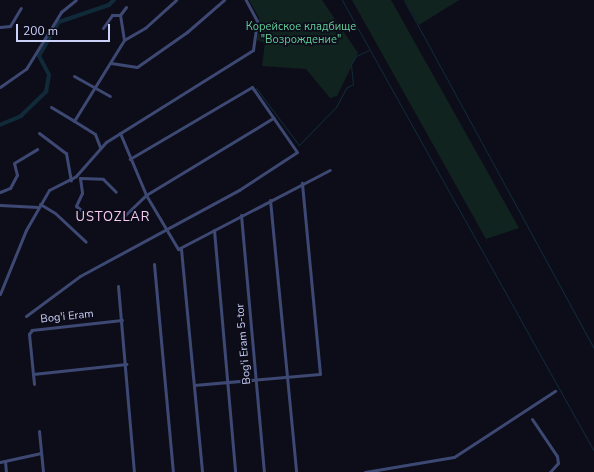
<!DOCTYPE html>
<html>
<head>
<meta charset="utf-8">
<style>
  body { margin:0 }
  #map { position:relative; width:594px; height:472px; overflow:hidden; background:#0d0d1a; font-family:"Nunito Sans",sans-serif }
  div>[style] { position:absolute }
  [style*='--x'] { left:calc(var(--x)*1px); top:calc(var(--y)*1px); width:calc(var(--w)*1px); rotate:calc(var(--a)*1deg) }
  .green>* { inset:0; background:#11231e }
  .stream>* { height:1px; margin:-0.5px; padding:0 0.5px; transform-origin:0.5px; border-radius:0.5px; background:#112a39 }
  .canal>* { height:3.5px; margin:-1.75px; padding:0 1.75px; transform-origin:1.75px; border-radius:1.75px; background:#112a39 }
  .minor>* { height:3px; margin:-1.5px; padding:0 1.5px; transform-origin:1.5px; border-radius:1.5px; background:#3d4873 }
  span { translate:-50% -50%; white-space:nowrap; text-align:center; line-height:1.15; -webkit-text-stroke:3.5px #0d0d1a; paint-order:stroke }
  .park-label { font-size:11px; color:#62cf9a }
  .street-label { font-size:11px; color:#ccd1f9 }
  .quarter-label { font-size:13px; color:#f9cdf3; letter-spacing:1px }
  .scale { position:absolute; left:16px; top:24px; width:94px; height:18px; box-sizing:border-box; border:2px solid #ccd1f9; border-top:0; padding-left:5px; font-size:12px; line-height:14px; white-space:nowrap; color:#ccd1f9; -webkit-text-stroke:3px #0d0d1a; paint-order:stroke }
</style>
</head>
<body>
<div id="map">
  <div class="green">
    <i style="clip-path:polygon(249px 0,322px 0,358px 53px,337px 96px,330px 98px,306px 69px,262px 66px,265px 43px,257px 40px,259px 18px)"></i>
    <i style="clip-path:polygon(352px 0,391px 0,519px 228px,486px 239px)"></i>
    <i style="clip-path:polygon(405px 0,459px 0,419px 25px)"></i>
  </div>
  <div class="stream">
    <i style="--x:342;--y:0;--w:517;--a:60.81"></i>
    <i style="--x:404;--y:0;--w:396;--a:61.4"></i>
    <i style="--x:256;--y:88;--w:71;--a:53"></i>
    <i style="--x:299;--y:145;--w:53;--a:-45.8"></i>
    <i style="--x:336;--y:107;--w:21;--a:-62"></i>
    <i style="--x:346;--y:88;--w:8;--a:-30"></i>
    <i style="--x:353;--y:84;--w:20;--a:-96"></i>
    <i style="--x:351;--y:64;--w:9;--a:-58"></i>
    <i style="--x:356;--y:56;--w:14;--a:-25"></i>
  </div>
  <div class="canal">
    <i style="--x:0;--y:125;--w:23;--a:-23"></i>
    <i style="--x:21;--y:116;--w:35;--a:-44"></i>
    <i style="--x:46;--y:92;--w:17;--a:-80"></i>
    <i style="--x:49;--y:75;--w:21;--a:-118"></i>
    <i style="--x:39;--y:56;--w:39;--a:-60"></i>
    <i style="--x:59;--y:22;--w:53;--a:-18.8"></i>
    <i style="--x:109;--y:5;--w:7;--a:-45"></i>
  </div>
  <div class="minor">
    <i style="--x:0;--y:27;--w:10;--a:-6"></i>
    <i style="--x:10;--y:26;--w:21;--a:-59"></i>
    <i style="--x:103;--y:28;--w:16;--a:-55"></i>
    <i style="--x:112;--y:15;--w:8;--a:0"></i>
    <i style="--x:124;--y:40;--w:25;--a:-99"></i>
    <i style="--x:120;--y:15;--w:10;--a:-53"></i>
    <i style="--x:111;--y:63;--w:26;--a:9"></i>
    <i style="--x:137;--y:67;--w:61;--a:-35"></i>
    <i style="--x:187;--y:32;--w:49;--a:-40.9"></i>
    <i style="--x:74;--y:76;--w:41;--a:29.1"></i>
    <i style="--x:0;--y:87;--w:32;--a:-35"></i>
    <i style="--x:26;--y:69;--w:67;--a:-58.4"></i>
    <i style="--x:61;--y:12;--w:19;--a:-39"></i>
    <i style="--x:51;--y:107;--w:27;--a:31"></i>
    <i style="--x:39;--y:133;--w:34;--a:37"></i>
    <i style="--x:66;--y:153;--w:28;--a:80"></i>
    <i style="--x:120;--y:133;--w:67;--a:67.2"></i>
    <i style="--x:146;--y:195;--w:63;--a:59.3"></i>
    <i style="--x:178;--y:249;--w:171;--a:-27.5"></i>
    <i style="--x:100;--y:147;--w:14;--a:-111"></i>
    <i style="--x:95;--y:134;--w:25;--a:-148"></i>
    <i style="--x:74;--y:121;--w:95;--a:-58.3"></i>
    <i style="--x:124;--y:40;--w:24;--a:-30"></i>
    <i style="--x:145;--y:28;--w:42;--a:-42.1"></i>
    <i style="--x:80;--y:178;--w:15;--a:82"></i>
    <i style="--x:82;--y:193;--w:14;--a:115"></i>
    <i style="--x:76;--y:206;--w:16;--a:38"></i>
    <i style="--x:80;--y:178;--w:23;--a:2"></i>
    <i style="--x:103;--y:179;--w:18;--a:45"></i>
    <i style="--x:0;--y:192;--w:11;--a:-22"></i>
    <i style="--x:10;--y:188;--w:15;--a:-62"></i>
    <i style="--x:17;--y:175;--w:12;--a:-104"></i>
    <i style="--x:14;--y:163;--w:27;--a:-31"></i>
    <i style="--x:270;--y:200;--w:273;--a:84.5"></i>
    <i style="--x:40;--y:204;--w:17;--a:31"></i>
    <i style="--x:55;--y:213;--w:42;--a:43.1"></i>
    <i style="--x:0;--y:205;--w:38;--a:3"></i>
    <i style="--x:241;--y:215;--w:258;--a:84.9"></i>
    <i style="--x:119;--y:221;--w:37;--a:-44"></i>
    <i style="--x:146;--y:195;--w:149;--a:-31.2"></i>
    <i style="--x:214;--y:230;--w:243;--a:85"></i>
    <i style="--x:181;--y:249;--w:224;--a:84.6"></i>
    <i style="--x:154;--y:264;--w:209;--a:84.8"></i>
    <i style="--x:118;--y:286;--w:187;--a:85.1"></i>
    <i style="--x:0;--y:294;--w:69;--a:-67.9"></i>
    <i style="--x:26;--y:230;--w:46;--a:-60.1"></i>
    <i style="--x:49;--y:190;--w:30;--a:-27"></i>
    <i style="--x:76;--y:176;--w:45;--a:-48.6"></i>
    <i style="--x:106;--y:142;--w:173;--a:-32"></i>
    <i style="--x:253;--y:50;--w:29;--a:-82"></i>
    <i style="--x:257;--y:21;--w:24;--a:-118"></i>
    <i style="--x:26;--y:316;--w:67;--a:-36.5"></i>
    <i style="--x:80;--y:276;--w:181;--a:-28.4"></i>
    <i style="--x:239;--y:190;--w:69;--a:-33.2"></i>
    <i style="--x:297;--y:152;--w:79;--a:-124.7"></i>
    <i style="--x:252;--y:87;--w:142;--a:149.5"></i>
    <i style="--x:122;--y:320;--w:91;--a:173.7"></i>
    <i style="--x:32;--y:330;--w:5;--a:127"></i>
    <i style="--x:29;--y:334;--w:40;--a:84.3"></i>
    <i style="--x:33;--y:374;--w:94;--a:-6.1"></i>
    <i style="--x:33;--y:374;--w:10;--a:84"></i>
    <i style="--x:194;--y:385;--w:126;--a:-5"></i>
    <i style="--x:320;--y:374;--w:192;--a:-95.4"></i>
    <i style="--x:532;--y:419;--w:45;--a:56"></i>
    <i style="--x:557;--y:456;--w:7;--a:82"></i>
    <i style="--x:558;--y:463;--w:12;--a:132"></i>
    <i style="--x:39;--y:431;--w:41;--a:84.4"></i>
    <i style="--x:5;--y:461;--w:11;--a:85"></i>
    <i style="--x:0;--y:462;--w:42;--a:-12.4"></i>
    <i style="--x:365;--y:472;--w:90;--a:-9.6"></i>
    <i style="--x:454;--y:457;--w:121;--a:-33.2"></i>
  </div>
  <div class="park-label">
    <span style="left:301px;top:34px">Корейское кладбище<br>"Возрождение"</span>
  </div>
  <div class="street-label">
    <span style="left:67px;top:317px;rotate:-6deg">Bog'i Eram</span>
    <span style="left:244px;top:344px;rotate:-95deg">Bog'i Eram 5-tor</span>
  </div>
  <div class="quarter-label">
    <span style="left:113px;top:217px">USTOZLAR</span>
  </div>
  <div class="scale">200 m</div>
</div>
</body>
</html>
